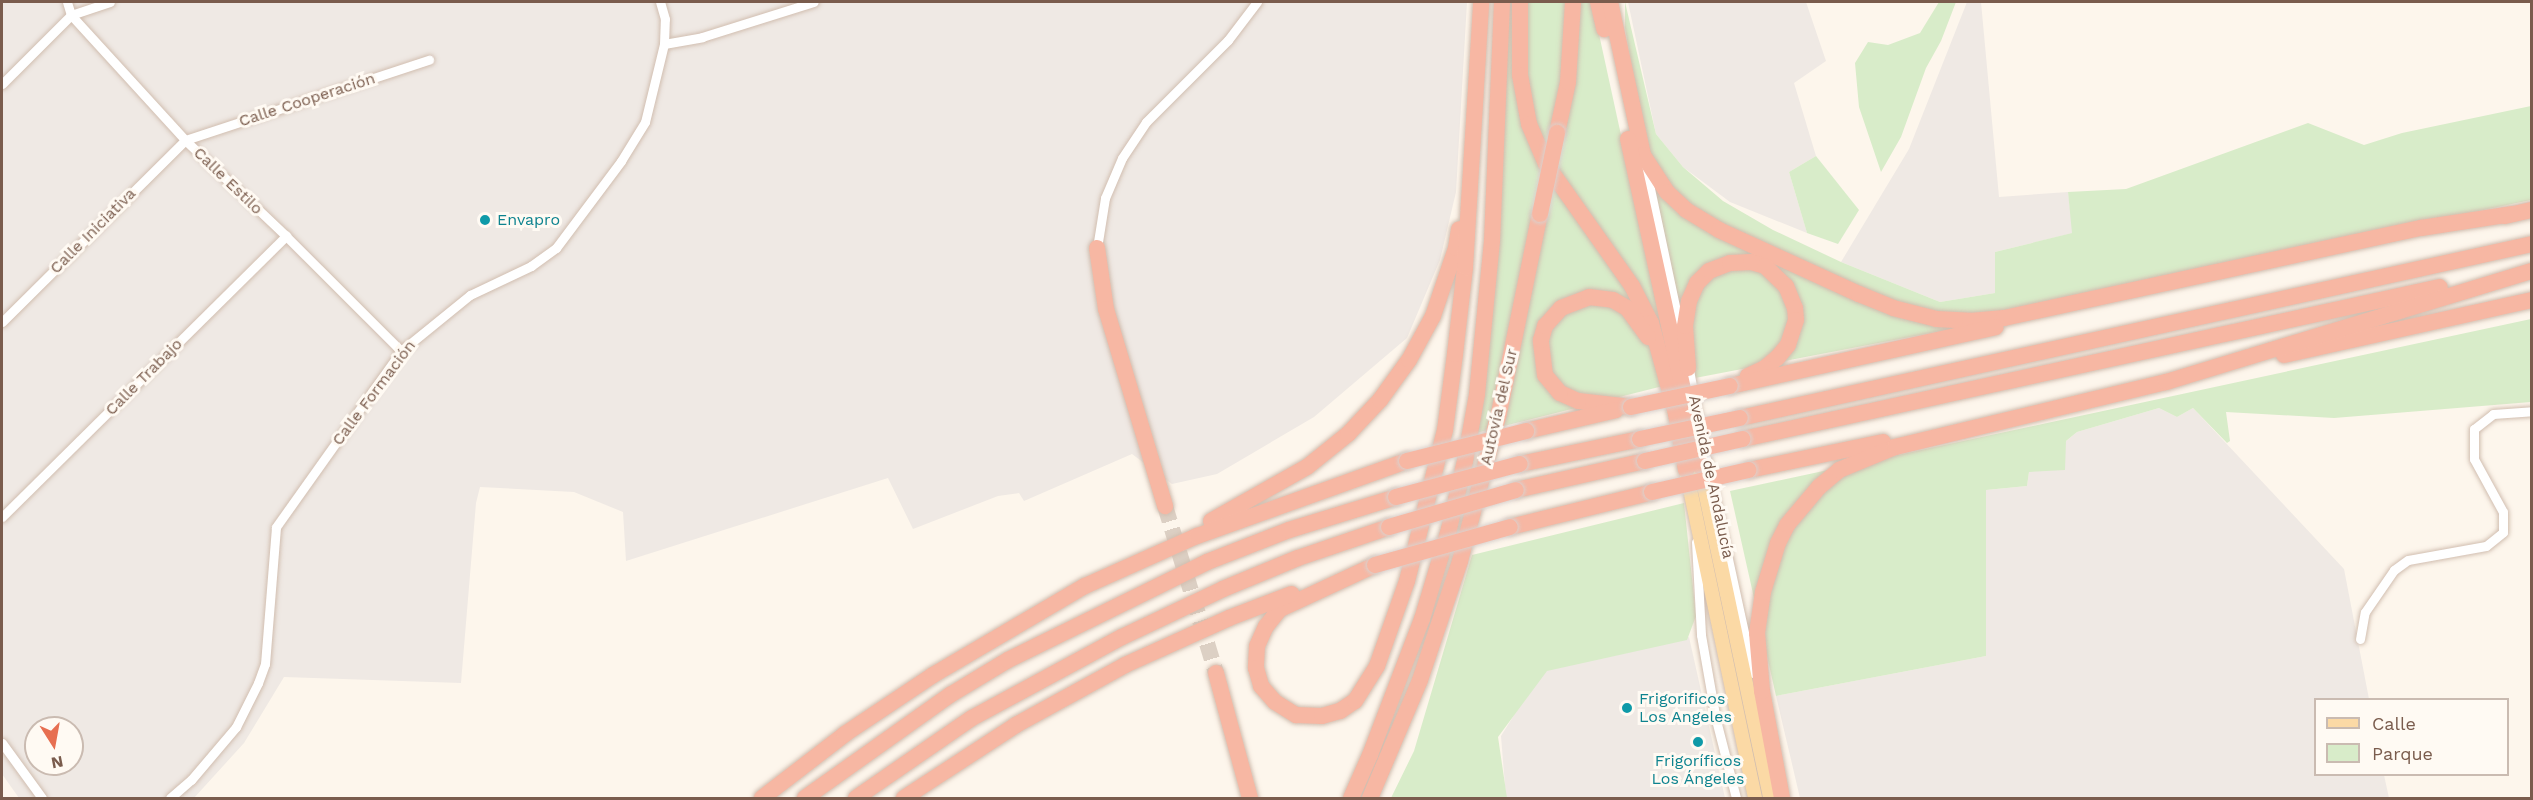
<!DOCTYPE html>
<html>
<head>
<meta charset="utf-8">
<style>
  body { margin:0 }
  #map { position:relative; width:2533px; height:800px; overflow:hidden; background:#fdf6ec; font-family:"Work Sans",sans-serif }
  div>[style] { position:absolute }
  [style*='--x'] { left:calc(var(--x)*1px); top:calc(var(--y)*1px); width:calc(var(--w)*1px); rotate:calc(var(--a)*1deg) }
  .industrial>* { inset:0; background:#efe9e4 }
  .green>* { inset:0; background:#d8ecc9 }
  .motorway-tunnel>* { height:16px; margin-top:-8px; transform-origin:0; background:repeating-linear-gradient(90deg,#dcd0c4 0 16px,transparent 0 24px) }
  .roads { filter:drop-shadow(0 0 2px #d1beb0) drop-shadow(0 0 2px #d1beb0) }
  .minor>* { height:9px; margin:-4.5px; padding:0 4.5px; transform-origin:4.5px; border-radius:4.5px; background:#fff }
  .primary>* { height:14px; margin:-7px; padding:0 7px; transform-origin:7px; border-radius:7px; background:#fbd9a5 }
  .motorway>* { height:16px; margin:-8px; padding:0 8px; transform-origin:8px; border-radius:8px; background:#f7b7a3 }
  .bridges { filter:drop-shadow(0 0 2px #dad1cd) drop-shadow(0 0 2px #dad1cd) }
  .motorway-bridge>* { height:16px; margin:-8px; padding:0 8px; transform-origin:8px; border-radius:8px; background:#f7b7a3 }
  .dots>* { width:16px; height:16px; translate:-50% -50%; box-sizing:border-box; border:3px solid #fffaf3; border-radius:50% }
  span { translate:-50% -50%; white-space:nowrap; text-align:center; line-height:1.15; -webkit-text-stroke:6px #fffaf3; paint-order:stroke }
  .street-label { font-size:16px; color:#7a5c4d }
  .culture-label { font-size:16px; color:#0d838f }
  .left { translate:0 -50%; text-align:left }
  .frame { position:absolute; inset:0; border:3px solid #7a5c4d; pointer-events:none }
  .legend { position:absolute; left:2314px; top:698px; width:195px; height:78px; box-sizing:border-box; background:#fffaf3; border:2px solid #cabbb1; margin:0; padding:8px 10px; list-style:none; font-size:18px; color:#7a5c4d }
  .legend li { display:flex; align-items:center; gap:12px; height:30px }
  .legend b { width:30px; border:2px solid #cabbb1 }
  .north { position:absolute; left:24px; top:716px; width:60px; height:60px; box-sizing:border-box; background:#fffaf3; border:2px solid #cabbb1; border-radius:50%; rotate:169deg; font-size:16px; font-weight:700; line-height:24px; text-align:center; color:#7a5c4d }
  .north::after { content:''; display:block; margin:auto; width:21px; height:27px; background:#e76f51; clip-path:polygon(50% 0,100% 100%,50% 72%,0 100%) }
</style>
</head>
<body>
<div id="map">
  <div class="industrial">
    <i style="clip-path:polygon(evenodd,2px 2px,1467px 2px,1456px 192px,1440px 260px,1407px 338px,1314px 417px,1217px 474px,1172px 484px,1132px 454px,1024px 501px,1019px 493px,998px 496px,913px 529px,888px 478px,626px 561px,623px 512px,574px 492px,480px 487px,476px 503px,461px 683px,284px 677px,244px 743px,194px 798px,19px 798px,2px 774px,2px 2px,36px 728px,72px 728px,72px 764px,36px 764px,36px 728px)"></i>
    <i style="clip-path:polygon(1628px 2px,1806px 2px,1826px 61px,1794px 83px,1816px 156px,1789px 172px,1807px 233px,1730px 202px,1683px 167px,1656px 134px)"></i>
    <i style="clip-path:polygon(1967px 2px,1981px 2px,1999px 197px,2068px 192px,2073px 233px,1995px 252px,1995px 293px,1940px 302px,1841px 262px,1909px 149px)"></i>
    <i style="clip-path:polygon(2159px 408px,2177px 417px,2193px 408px,2344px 569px,2369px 699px,2316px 700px,2316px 774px,2384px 775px,2389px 798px,1800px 798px,1776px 696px,1986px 656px,1986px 490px,2027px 486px,2029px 472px,2077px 432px)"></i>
    <i style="clip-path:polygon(1689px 637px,1725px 798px,1506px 798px,1501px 736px,1546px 664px)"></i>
  </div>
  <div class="green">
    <i style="clip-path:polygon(1509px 2px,1592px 2px,1675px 383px,1476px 433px)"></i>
    <i style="clip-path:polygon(1625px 2px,1656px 134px,1683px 167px,1723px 201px,1773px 230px,1841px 262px,1940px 302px,1995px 293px,1995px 252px,2072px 233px,2068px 192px,2126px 189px,2308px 123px,2364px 145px,2402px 133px,2531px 106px,2531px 200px,2069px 297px,1962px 327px,1695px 378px,1643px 132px,1625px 28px)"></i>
    <i style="clip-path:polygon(1939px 2px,1956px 2px,1941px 41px,1926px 68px,1901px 137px,1881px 172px,1859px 107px,1855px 63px,1868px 42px,1888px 45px,1920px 33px)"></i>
    <i style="clip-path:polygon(1816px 156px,1859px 210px,1838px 244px,1807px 233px,1789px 172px)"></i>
    <i style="clip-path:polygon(2531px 319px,2531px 402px,2334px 418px,2226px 412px,2230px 441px,2227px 443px,2193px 408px,2177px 417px,2159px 408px,2077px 432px,2066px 441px,2065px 470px,2029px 472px,2027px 486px,1986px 490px,1986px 656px,1776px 696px,1730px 491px)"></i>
    <i style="clip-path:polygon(1684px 503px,1696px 616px,1687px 640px,1547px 671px,1498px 737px,1507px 798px,1391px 798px,1414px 751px,1472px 555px)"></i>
  </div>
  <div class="motorway-tunnel">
    <i style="--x:1165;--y:506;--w:175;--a:73"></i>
  </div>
  <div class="roads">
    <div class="minor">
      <i style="--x:67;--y:2;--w:14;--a:73"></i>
      <i style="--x:71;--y:15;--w:169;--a:47.6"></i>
      <i style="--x:185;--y:140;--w:139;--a:43.5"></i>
      <i style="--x:286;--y:236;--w:163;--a:45"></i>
      <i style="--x:664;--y:44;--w:39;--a:-10"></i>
      <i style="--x:702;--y:37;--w:117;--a:-17.4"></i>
      <i style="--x:2;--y:84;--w:98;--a:-45"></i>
      <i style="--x:71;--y:15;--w:41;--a:-18.4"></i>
      <i style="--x:1645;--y:165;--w:169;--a:78"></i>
      <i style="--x:1097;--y:248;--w:51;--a:-80.9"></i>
      <i style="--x:1105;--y:198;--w:43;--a:-67"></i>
      <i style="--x:1122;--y:158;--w:43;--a:-56.3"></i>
      <i style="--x:1146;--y:122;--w:116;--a:-45"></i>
      <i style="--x:1228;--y:40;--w:48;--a:-52.7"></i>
      <i style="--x:2;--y:322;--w:258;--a:-44.8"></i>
      <i style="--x:185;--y:140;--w:257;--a:-18.2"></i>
      <i style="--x:1688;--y:364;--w:67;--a:79.7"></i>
      <i style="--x:1706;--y:458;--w:220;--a:77.7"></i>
      <i style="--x:2;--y:517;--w:400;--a:-44.7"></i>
      <i style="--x:1696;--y:542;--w:93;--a:86.9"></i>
      <i style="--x:1701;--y:635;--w:86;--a:80"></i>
      <i style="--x:1716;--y:720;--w:81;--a:75.6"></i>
      <i style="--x:2360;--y:639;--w:27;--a:-80"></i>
      <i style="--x:2365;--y:612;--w:51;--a:-55.4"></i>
      <i style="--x:2394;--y:570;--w:17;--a:-36"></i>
      <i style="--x:2408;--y:560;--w:79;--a:-10.2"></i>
      <i style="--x:2486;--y:546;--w:22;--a:-39"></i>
      <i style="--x:2503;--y:532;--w:20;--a:-90"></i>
      <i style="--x:2503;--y:512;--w:60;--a:-118.7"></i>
      <i style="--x:2474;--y:459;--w:30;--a:-90"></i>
      <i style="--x:2474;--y:429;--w:24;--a:-38"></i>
      <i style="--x:2493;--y:414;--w:39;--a:-4"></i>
      <i style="--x:2;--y:743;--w:68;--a:54"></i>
      <i style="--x:170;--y:798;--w:28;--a:-41"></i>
      <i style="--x:191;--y:780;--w:70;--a:-49.7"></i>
      <i style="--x:236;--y:727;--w:49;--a:-63.4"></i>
      <i style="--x:258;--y:683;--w:20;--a:-70"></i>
      <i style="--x:265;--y:664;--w:137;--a:-85.4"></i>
      <i style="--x:276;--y:527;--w:216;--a:-54.6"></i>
      <i style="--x:401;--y:351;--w:89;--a:-39.1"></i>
      <i style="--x:470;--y:295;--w:68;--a:-25.4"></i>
      <i style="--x:531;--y:266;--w:31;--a:-36"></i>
      <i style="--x:556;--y:248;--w:109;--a:-53.2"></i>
      <i style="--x:621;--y:161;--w:46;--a:-58.4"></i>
      <i style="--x:645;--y:122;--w:80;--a:-76.3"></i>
      <i style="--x:664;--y:44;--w:25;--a:-88"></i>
      <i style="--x:665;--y:19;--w:18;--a:-106"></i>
    </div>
    <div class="primary">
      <i style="--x:1701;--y:472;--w:333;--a:78"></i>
      <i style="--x:1687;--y:475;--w:330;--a:78.1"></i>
    </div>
    <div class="motorway">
      <i style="--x:1520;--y:2;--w:73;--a:90"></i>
      <i style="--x:1520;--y:75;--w:50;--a:79.6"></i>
      <i style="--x:1529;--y:124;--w:43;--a:67"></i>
      <i style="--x:1546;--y:164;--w:149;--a:54.8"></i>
      <i style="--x:1632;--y:286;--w:42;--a:62.8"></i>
      <i style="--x:1651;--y:323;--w:94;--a:74.6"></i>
      <i style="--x:1676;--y:414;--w:57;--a:79.9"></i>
      <i style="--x:1598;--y:2;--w:28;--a:77"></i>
      <i style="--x:1610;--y:2;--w:157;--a:77.8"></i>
      <i style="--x:1643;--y:155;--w:44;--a:57"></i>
      <i style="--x:1667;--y:192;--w:26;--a:43"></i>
      <i style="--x:1686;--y:210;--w:39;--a:31"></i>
      <i style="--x:1719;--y:230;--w:154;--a:24.6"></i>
      <i style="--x:1859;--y:294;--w:37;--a:22"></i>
      <i style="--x:1893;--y:308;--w:44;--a:14.3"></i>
      <i style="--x:1936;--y:319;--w:34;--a:3"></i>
      <i style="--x:1970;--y:321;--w:34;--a:-5"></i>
      <i style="--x:2004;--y:318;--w:427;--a:-12.2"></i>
      <i style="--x:2421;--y:228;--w:93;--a:-8.7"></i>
      <i style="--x:1557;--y:133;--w:52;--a:-77.8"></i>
      <i style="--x:1568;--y:82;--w:80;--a:-86.4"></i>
      <i style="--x:1628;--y:139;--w:335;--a:77.6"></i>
      <i style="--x:2505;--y:216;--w:28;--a:-13"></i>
      <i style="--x:1097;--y:248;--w:62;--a:81.6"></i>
      <i style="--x:1106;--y:309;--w:206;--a:73.3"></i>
      <i style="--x:2284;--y:355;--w:254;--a:-12.5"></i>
      <i style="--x:1688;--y:368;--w:42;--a:-94.1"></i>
      <i style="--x:1685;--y:326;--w:25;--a:-81"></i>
      <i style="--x:1689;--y:301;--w:20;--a:-66"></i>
      <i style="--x:1697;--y:283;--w:17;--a:-45"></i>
      <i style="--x:1709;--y:271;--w:22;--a:-21"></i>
      <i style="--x:1730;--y:263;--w:21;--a:-3"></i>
      <i style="--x:1751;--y:262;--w:15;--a:16"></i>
      <i style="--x:1765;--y:266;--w:29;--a:44"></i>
      <i style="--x:1786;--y:286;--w:24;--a:68"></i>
      <i style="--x:1795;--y:308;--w:12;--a:85"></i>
      <i style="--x:1796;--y:320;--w:26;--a:108"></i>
      <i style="--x:1788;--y:345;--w:16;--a:130"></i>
      <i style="--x:1778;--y:357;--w:17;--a:140"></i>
      <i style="--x:1765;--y:368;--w:19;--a:155"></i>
      <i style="--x:1730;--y:386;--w:272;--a:-12.5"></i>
      <i style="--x:1631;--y:407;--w:53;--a:-173.5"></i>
      <i style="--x:1578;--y:401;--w:20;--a:-156"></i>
      <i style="--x:1560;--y:393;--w:23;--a:-130"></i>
      <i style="--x:1545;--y:375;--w:35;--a:-97"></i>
      <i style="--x:1541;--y:340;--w:15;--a:-74"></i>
      <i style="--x:1545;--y:326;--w:24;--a:-48"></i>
      <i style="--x:1561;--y:308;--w:30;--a:-21"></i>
      <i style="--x:1589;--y:297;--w:24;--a:7"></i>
      <i style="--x:1613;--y:300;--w:16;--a:30"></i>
      <i style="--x:1627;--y:308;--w:36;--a:54"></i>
      <i style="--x:1740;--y:418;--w:811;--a:-12.39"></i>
      <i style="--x:1526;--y:431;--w:92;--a:-13.1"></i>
      <i style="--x:1743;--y:439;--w:713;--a:-12.3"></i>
      <i style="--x:1520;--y:464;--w:123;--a:-11.8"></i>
      <i style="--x:1749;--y:470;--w:137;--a:-11.8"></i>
      <i style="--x:1516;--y:490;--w:132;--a:-12.7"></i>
      <i style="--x:1211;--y:521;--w:110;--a:-29.4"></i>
      <i style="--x:1307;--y:467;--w:53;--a:-38.8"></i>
      <i style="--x:1348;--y:434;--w:47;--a:-46.7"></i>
      <i style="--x:1380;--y:400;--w:49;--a:-54.1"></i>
      <i style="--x:1409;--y:360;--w:50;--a:-61.4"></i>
      <i style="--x:1433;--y:316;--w:72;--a:-71.3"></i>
      <i style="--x:1456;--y:248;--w:19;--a:-81"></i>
      <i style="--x:1510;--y:527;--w:146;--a:-13.8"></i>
      <i style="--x:1375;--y:565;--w:105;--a:155.1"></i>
      <i style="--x:1280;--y:609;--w:22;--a:129"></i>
      <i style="--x:1266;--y:626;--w:22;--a:114"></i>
      <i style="--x:1257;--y:646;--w:22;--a:93"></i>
      <i style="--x:1256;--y:668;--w:19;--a:74"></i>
      <i style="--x:1261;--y:686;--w:21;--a:49"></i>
      <i style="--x:1275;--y:702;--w:25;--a:32"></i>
      <i style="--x:1296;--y:715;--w:26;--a:2"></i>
      <i style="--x:1322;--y:716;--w:19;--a:-16"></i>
      <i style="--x:1340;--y:711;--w:18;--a:-34"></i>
      <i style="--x:1355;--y:701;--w:41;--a:-57.8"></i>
      <i style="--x:1377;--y:666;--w:90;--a:-70.6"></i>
      <i style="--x:1407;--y:581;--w:156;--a:-75.9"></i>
      <i style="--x:1445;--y:430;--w:77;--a:-82.5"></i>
      <i style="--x:1455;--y:354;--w:88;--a:-83.4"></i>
      <i style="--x:1465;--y:267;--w:265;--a:-86.5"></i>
      <i style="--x:1216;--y:673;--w:130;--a:74.8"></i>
      <i style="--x:762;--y:798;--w:105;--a:-37.6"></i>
      <i style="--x:845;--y:734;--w:106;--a:-33.8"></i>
      <i style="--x:933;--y:675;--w:176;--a:-30.4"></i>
      <i style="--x:1085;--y:586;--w:123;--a:-24.1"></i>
      <i style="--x:1197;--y:536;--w:223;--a:-19.7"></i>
      <i style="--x:805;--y:798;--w:178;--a:-35.4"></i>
      <i style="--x:950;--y:695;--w:68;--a:-31.1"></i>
      <i style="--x:1008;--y:660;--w:222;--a:-26.2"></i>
      <i style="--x:1207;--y:562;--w:88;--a:-21.3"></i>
      <i style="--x:1289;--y:530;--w:112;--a:-17.1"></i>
      <i style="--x:856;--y:798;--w:141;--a:-34.6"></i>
      <i style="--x:972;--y:718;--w:170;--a:-28.4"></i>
      <i style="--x:1122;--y:637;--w:112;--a:-25.4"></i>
      <i style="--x:1223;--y:589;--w:81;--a:-22.5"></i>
      <i style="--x:1298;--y:558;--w:96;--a:-18.8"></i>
      <i style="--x:904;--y:798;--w:134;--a:-33.1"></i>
      <i style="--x:1016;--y:725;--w:124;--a:-28.8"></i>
      <i style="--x:1125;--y:665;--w:114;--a:-24.3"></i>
      <i style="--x:1229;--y:618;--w:67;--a:-20.9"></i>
      <i style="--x:1351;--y:798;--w:47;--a:-66.2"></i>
      <i style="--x:1370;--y:755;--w:146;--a:-69.1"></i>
      <i style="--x:1422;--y:619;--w:94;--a:-73.3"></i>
      <i style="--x:1449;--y:529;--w:70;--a:-76.8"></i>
      <i style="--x:1465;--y:461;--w:68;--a:-79.8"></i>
      <i style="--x:1477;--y:394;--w:154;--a:-84.4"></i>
      <i style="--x:1492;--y:241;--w:239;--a:-87.6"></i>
      <i style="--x:1370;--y:798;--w:128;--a:-67"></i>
      <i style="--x:1420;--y:680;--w:126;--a:-71.4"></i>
      <i style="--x:1460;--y:561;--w:153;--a:-75.2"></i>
      <i style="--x:1499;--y:413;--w:203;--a:-78.4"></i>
      <i style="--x:1782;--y:798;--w:109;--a:-100.6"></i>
      <i style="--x:1762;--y:691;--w:58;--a:-94.9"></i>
      <i style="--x:1757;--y:633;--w:41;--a:-81.7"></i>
      <i style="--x:1763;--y:592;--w:51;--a:-73"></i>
      <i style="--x:1778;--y:543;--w:20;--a:-63"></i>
      <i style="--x:1787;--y:525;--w:50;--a:-49.9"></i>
      <i style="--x:1819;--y:487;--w:26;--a:-40"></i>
      <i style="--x:1839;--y:470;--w:61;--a:-22.3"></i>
      <i style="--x:1895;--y:447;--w:279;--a:-13.5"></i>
      <i style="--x:2166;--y:382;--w:382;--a:-16.9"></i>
    </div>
  </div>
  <div class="bridges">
    <div class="motorway-bridge">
      <i style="--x:1540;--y:214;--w:83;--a:-78.1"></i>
      <i style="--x:1631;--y:407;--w:101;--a:-12"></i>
      <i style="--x:1640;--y:439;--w:102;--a:-11.9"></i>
      <i style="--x:1407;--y:461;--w:123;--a:-14.1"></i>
      <i style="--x:1645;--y:461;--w:100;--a:-12.7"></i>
      <i style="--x:1652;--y:492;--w:99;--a:-12.8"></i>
      <i style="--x:1396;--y:497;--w:128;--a:-14.9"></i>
      <i style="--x:1389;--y:527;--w:132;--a:-16.2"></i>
      <i style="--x:1375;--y:565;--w:140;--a:-15.7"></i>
    </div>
  </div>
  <div class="dots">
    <i style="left:485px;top:220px;background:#0f9aa8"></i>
    <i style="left:1627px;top:708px;background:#0f9aa8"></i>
    <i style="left:1698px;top:742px;background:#0f9aa8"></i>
  </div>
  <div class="street-label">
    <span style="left:307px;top:100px;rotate:-18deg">Calle Cooperación</span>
    <span style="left:228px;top:181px;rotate:44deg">Calle Estilo</span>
    <span style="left:93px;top:231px;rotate:-45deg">Calle Iniciativa</span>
    <span style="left:144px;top:377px;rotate:-45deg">Calle Trabajo</span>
    <span style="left:374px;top:393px;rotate:-53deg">Calle Formación</span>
    <span style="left:1499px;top:407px;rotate:-77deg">Autovía del Sur</span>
    <span style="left:1711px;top:477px;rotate:78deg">Avenida de Andalucía</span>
  </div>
  <div class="culture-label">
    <span class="left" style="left:497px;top:220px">Envapro</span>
    <span class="left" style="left:1639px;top:708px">Frigorificos<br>Los Angeles</span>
    <span style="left:1698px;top:770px">Frigoríficos<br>Los Ángeles</span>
  </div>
  <div class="frame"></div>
  <ul class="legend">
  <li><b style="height:8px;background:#fbd9a5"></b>Calle</li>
  <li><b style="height:16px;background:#d8ecc9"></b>Parque</li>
  </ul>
  <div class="north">N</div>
</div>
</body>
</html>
